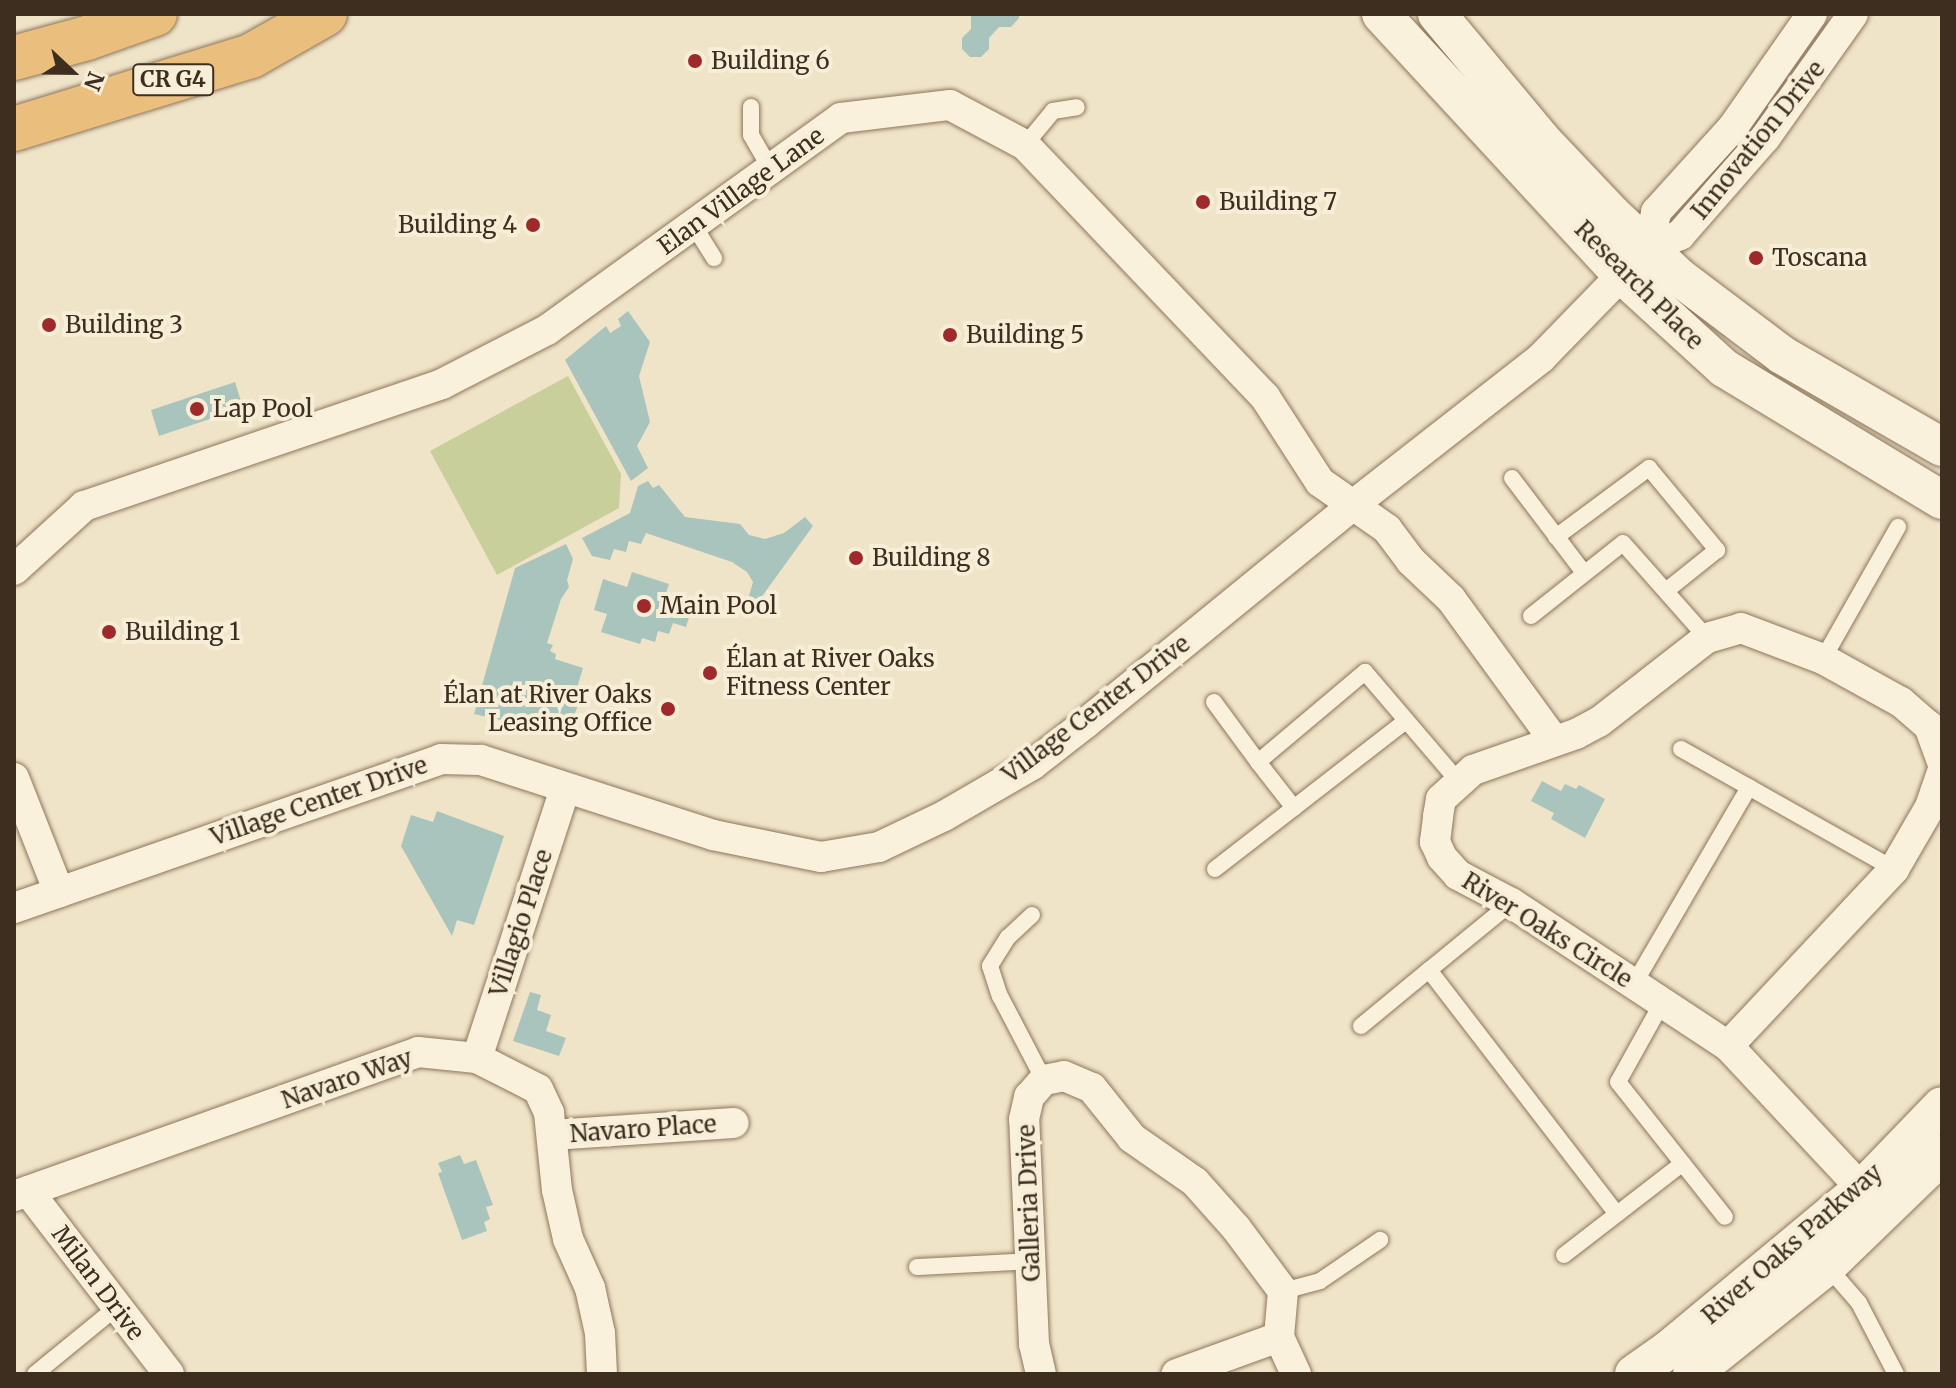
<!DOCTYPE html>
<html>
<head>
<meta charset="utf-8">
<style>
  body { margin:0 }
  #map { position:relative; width:1956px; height:1388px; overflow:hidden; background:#f0e4c8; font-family:Merriweather,serif }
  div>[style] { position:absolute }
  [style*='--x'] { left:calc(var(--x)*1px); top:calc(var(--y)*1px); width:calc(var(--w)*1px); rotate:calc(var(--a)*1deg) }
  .green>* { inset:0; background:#c9cf9b }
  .water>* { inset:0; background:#a9c4bc }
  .roads { filter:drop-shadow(0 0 2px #8d765c) drop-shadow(0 0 2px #8d765c) }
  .service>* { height:16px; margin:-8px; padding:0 8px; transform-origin:8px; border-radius:8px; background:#faf1dc }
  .minor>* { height:30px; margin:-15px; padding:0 15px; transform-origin:15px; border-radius:15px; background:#faf1dc }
  .tertiary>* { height:38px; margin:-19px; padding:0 19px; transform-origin:19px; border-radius:19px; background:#faf1dc }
  .trunk>* { height:44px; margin:-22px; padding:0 22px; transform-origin:22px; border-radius:22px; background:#eabe7c }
  .dots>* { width:22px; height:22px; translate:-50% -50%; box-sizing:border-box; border:4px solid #f7eed8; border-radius:50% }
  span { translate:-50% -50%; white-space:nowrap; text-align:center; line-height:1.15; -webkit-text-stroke:8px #f7eed8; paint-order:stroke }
  .shield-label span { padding:2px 6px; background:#f7eed8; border:2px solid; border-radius:6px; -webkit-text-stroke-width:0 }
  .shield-label { font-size:22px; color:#3d2e20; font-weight:700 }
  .poi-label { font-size:24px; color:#3d2e20 }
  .left { translate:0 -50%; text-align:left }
  .right { translate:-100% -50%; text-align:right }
  .street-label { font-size:24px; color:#3d2e20 }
  .frame { position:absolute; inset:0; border:16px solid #3d2e20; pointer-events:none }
  .north { position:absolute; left:32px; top:32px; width:80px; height:80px; -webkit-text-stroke:6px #f7eed8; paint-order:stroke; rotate:112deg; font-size:22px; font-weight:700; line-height:32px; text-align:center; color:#3d2e20 }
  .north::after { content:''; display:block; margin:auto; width:28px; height:36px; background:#3d2e20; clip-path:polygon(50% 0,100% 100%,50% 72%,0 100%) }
</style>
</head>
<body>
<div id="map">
  <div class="green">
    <i style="clip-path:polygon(568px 376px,621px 474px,619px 508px,497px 575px,430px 451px)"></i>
  </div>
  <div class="water">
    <i style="clip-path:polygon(971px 14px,1019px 14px,1019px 18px,1011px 27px,999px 27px,989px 38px,989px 49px,981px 57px,970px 57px,962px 49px,962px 38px,971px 29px)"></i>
    <i style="clip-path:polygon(628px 311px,650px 342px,639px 376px,650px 422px,637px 446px,648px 468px,631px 481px,565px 360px,606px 326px,610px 333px,621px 326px,618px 319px)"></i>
    <i style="clip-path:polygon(235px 382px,243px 408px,159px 436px,151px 410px)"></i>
    <i style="clip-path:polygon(648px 481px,653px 488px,659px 485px,685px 517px,740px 524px,749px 535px,765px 539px,784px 533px,805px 517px,813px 526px,755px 606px,747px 603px,753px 582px,747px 572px,732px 562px,646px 533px,641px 544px,629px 541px,626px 552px,614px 549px,610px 560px,592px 556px,582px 538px,630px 513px,638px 486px)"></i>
    <i style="clip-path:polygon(566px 544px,573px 559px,567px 580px,569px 587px,561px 599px,547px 643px,553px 645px,550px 651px,556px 654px,555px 659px,583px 668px,576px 691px,582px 694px,567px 735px,474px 714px,515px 568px)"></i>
    <i style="clip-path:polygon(632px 572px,669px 584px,666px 593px,694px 602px,686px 627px,673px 623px,669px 634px,658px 631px,655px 642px,642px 638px,640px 644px,601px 632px,607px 614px,594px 610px,603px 579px,627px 587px)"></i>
    <i style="clip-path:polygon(1542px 781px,1561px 791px,1565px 784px,1576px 789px,1579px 785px,1605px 799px,1585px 838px,1551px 819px,1554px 813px,1531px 801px)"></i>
    <i style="clip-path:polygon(437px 811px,504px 836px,474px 925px,457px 920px,452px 936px,401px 846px,411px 815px,433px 822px)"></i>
    <i style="clip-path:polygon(530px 992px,541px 995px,537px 1010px,551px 1015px,546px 1031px,566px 1038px,559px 1056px,513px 1041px)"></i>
    <i style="clip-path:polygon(460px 1155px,464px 1164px,476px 1160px,493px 1205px,486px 1207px,490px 1219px,484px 1222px,487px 1231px,462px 1240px,438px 1173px,442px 1172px,438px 1163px)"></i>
  </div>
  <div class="roads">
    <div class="service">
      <i style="--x:751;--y:107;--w:28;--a:90"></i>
      <i style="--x:751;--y:135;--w:38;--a:60"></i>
      <i style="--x:1025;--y:145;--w:44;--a:-50.5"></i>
      <i style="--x:1053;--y:111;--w:24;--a:-9"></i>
      <i style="--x:694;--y:226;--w:38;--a:58"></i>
      <i style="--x:1512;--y:478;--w:119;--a:52.8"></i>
      <i style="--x:1556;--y:537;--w:116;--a:-36.6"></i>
      <i style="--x:1649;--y:468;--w:107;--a:50.3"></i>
      <i style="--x:1717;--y:550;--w:64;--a:141.3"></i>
      <i style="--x:1531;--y:616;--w:117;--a:-38.4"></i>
      <i style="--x:1623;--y:543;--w:127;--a:48.5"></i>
      <i style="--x:1823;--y:659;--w:152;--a:-60.4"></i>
      <i style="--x:1214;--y:702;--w:74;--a:53.7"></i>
      <i style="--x:1681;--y:749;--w:244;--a:29.4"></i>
      <i style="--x:1294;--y:808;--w:58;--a:-128"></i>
      <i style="--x:1258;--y:762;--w:140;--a:-40.1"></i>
      <i style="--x:1365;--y:672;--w:145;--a:49.5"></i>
      <i style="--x:1215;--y:869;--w:242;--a:-37.8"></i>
      <i style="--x:1511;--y:903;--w:106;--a:140.7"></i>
      <i style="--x:1429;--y:970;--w:308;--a:52.4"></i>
      <i style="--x:1032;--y:915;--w:33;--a:137"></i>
      <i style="--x:1008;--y:937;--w:34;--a:122"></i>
      <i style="--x:990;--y:966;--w:32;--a:72"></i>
      <i style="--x:1000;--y:996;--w:95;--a:62.4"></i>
      <i style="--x:1634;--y:984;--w:228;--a:-59.7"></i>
      <i style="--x:1662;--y:1003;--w:90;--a:119.1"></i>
      <i style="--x:1618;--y:1082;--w:172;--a:51.6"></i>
      <i style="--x:1361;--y:1026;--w:88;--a:-39.5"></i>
      <i style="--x:1564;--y:1255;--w:150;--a:-37.7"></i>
      <i style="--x:1827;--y:1266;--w:49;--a:49.1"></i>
      <i style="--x:1859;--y:1303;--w:80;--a:62.5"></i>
      <i style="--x:917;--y:1267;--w:113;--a:-3"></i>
      <i style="--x:1283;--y:1291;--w:38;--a:-15"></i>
      <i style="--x:1320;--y:1281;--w:73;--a:-34.3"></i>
      <i style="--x:35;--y:1374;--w:106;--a:-39.3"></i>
    </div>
    <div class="minor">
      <i style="--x:1648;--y:248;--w:37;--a:-77"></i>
      <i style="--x:1656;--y:212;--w:115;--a:-47.8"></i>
      <i style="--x:1733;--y:127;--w:138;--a:-55"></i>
      <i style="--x:14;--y:570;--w:95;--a:-42.4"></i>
      <i style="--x:84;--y:506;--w:378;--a:-18.8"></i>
      <i style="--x:442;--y:384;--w:118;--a:-27.2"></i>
      <i style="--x:547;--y:330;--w:362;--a:-35.8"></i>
      <i style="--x:841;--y:118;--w:110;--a:-6.8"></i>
      <i style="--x:950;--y:105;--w:85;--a:28.1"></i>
      <i style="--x:1025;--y:145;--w:348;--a:46.4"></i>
      <i style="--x:1265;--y:397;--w:101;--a:57.1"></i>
      <i style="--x:1320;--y:482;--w:82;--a:35"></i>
      <i style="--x:1387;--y:529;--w:40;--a:53"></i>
      <i style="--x:1411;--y:561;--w:55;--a:43.5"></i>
      <i style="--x:1451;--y:599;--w:173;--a:53.9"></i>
      <i style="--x:14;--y:778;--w:123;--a:68.5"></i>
      <i style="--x:14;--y:908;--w:452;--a:-19.2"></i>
      <i style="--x:441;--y:759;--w:40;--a:1.4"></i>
      <i style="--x:481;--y:760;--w:244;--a:17.9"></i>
      <i style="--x:713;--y:835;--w:110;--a:11.5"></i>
      <i style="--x:821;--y:857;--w:59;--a:-9.8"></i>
      <i style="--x:879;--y:847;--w:72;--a:-25.5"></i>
      <i style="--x:944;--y:816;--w:102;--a:-30.1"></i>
      <i style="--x:1032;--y:765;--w:68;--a:-37.9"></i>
      <i style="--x:1086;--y:723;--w:345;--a:-39.2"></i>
      <i style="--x:1353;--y:505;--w:239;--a:-38"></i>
      <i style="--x:1541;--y:358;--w:153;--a:-45.8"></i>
      <i style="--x:1648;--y:248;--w:35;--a:-22"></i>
      <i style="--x:1680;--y:235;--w:129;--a:-48.8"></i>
      <i style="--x:1765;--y:138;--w:152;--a:-54.6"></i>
      <i style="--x:1728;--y:1046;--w:243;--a:-46.8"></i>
      <i style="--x:1894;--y:869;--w:72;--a:-59.9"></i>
      <i style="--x:1930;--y:807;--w:36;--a:-71"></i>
      <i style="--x:477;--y:1058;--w:284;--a:-71.9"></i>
      <i style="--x:552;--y:1135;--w:182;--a:-3.8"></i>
      <i style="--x:28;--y:1191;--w:231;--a:52.4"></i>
      <i style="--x:14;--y:1196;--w:429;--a:-19.6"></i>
      <i style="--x:418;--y:1052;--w:59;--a:5.8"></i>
      <i style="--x:477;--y:1058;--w:68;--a:26.9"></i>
      <i style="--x:538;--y:1089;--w:26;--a:65"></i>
      <i style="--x:549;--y:1113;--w:77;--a:84.1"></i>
      <i style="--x:557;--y:1190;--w:50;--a:77.3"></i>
      <i style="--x:568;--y:1239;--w:54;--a:65.8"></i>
      <i style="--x:590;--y:1288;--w:46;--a:77.5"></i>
      <i style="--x:600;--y:1333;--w:41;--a:87.2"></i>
      <i style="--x:1876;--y:1204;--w:216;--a:-133.1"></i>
      <i style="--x:1728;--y:1046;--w:260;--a:-146.6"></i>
      <i style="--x:1511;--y:903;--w:60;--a:-152.2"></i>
      <i style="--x:1458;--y:875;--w:24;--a:-132"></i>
      <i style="--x:1442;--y:857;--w:17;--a:-115"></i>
      <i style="--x:1435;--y:842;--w:26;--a:-83"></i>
      <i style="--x:1438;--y:816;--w:17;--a:-80"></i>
      <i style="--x:1441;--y:799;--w:43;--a:-42.2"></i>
      <i style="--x:1473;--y:770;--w:109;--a:-19.3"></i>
      <i style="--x:1576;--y:734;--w:26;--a:-28"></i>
      <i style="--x:1599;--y:722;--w:137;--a:-37.9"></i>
      <i style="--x:1707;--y:638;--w:35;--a:-16"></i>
      <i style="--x:1741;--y:628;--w:88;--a:20.7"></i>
      <i style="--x:1823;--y:659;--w:89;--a:28.9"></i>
      <i style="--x:1901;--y:702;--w:37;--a:41"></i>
      <i style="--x:1929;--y:726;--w:37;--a:70"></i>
      <i style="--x:1279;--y:1337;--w:41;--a:65.3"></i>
      <i style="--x:1041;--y:1374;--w:31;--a:-103"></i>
      <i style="--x:1034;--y:1344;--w:225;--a:-92.5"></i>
      <i style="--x:1024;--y:1119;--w:23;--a:-77"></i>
      <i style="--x:1029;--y:1097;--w:23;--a:-49"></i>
      <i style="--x:1044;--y:1080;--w:20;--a:-11"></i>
      <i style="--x:1064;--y:1076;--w:30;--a:23"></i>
      <i style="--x:1092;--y:1088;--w:64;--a:51.3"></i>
      <i style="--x:1132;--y:1138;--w:77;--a:34.9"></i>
      <i style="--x:1195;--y:1182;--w:62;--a:48.3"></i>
      <i style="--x:1236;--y:1228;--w:79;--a:53.3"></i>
      <i style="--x:1283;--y:1291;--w:46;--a:95"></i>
      <i style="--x:1279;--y:1337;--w:109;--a:160.1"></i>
    </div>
    <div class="tertiary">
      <i style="--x:1381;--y:14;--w:355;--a:47.3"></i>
      <i style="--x:1622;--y:275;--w:138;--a:42.4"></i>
      <i style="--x:1724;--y:368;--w:255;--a:31.2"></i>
      <i style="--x:1437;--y:14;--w:163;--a:50.2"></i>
      <i style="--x:1541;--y:139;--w:103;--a:46.6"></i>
      <i style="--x:1612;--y:214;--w:92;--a:43.2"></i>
      <i style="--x:1679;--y:277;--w:129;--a:37.1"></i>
      <i style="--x:1782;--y:355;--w:185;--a:29.9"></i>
      <i style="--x:1634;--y:1374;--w:42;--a:-35.2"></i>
      <i style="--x:1668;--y:1350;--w:252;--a:-39.7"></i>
      <i style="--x:1862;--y:1189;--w:115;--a:-46.1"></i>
      <i style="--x:1692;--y:1374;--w:173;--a:-38.7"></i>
      <i style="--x:1827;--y:1266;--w:160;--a:-44"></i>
    </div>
    <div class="trunk">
      <i style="--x:14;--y:58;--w:76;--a:-15.3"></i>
      <i style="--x:87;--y:38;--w:72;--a:-19.4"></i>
      <i style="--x:14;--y:129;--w:248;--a:-17.1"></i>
      <i style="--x:251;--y:56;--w:85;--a:-29.6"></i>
    </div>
  </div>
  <div class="dots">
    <i style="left:695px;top:61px;background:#9e2a2b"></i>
    <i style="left:1203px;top:202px;background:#9e2a2b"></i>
    <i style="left:533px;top:225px;background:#9e2a2b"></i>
    <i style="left:1756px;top:258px;background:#9e2a2b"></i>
    <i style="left:49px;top:325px;background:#9e2a2b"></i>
    <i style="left:950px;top:335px;background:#9e2a2b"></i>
    <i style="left:197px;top:409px;background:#9e2a2b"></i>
    <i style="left:856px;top:558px;background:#9e2a2b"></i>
    <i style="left:644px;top:606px;background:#9e2a2b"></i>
    <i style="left:109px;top:632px;background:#9e2a2b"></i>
    <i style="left:710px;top:673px;background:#9e2a2b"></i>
    <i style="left:668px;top:709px;background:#9e2a2b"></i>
  </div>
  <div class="shield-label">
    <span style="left:173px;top:80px">CR G4</span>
  </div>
  <div class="poi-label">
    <span class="left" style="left:711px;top:61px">Building 6</span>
    <span class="left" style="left:1219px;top:202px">Building 7</span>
    <span class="right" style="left:517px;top:225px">Building 4</span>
    <span class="left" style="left:1772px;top:258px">Toscana</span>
    <span class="left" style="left:65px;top:325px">Building 3</span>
    <span class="left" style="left:966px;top:335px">Building 5</span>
    <span class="left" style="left:213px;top:409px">Lap Pool</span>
    <span class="left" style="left:872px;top:558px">Building 8</span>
    <span class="left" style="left:660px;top:606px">Main Pool</span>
    <span class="left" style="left:125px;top:632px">Building 1</span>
    <span class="left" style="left:726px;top:673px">Élan at River Oaks<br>Fitness Center</span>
    <span class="right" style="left:652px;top:709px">Élan at River Oaks<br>Leasing Office</span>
  </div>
  <div class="street-label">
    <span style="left:1758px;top:140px;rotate:-51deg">Innovation Drive</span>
    <span style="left:741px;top:191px;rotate:-36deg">Elan Village Lane</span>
    <span style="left:1639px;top:285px;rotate:45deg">Research Place</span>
    <span style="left:1096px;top:709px;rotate:-37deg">Village Center Drive</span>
    <span style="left:319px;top:801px;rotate:-19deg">Village Center Drive</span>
    <span style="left:521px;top:923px;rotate:-72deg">Villagio Place</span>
    <span style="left:1547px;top:930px;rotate:32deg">River Oaks Circle</span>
    <span style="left:347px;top:1079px;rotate:-19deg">Navaro Way</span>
    <span style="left:643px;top:1129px;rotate:-4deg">Navaro Place</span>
    <span style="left:1029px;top:1203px;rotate:-92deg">Galleria Drive</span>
    <span style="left:1792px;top:1244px;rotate:-41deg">River Oaks Parkway</span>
    <span style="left:98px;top:1283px;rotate:53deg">Milan Drive</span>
  </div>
  <div class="frame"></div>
  <div class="north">N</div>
</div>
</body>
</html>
